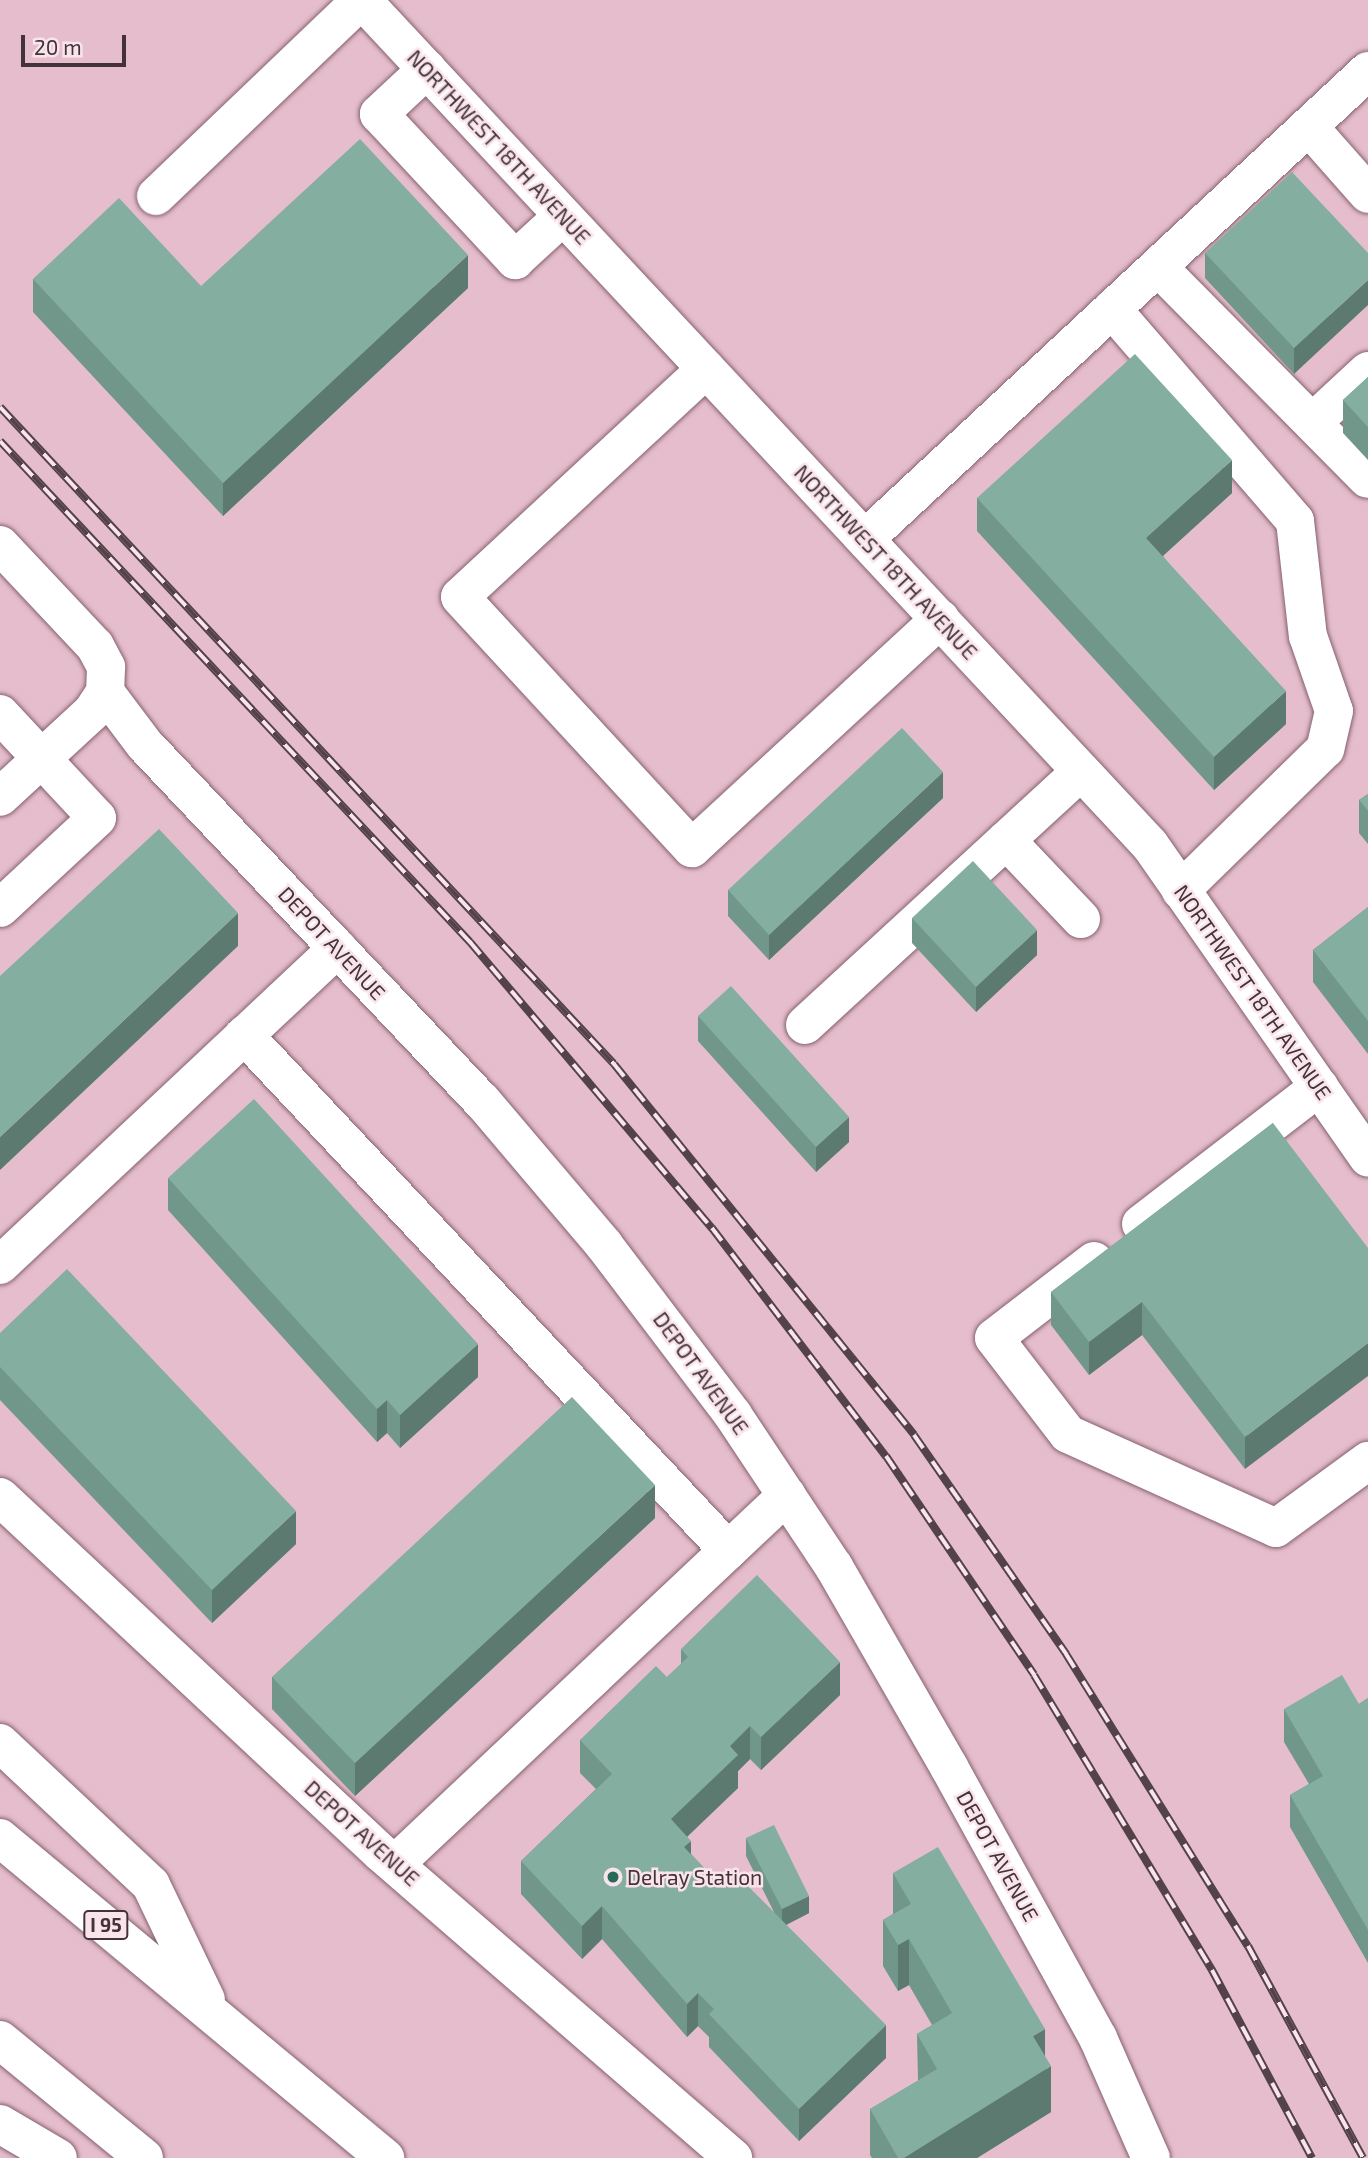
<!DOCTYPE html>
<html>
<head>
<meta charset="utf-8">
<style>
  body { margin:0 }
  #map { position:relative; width:1368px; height:2158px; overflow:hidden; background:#e5bdcc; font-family:"Exo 2",sans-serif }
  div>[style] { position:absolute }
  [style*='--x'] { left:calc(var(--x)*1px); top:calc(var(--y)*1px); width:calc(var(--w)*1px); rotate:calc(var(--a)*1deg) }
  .roads { filter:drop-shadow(0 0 2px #85616f) drop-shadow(0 0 2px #85616f) }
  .minor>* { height:38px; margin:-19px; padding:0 19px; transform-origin:19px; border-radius:19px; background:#fff }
  .highway>* { height:38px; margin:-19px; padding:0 19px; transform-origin:19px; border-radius:19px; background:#fff }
  .rail>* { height:8px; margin-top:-4px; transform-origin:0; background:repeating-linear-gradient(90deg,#f9e4ec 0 16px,#544249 0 32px); box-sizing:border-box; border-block:2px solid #544249 }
  .wall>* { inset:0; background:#71968a }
  .shaded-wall>* { inset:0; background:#5c7a70 }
  .building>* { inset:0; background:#83aea0 }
  .dots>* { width:19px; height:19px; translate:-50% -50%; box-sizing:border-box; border:4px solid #f9e4ec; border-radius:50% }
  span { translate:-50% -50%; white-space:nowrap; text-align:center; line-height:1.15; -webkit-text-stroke:5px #f9e4ec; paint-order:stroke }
  .shield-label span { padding:2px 5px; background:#f9e4ec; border:2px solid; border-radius:5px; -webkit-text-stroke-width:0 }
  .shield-label { font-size:19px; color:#433339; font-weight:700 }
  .street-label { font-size:21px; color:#433339 }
  .poi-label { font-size:21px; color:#433339 }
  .left { translate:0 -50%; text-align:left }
  .scale { position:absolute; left:21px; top:35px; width:105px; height:32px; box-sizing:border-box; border:4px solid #433339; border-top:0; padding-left:9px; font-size:21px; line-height:24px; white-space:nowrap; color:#433339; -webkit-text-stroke:5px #f9e4ec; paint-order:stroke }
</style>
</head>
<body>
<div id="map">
  <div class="roads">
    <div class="minor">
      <i style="--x:362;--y:0;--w:1155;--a:47"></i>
      <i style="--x:1150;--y:845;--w:381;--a:55.1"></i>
      <i style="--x:427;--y:69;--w:66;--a:136.8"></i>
      <i style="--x:379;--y:114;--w:200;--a:47"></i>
      <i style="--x:515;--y:260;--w:65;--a:-42.5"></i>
      <i style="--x:1309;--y:127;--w:89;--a:48.6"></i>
      <i style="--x:156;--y:196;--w:284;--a:-43.7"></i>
      <i style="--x:1158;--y:267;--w:298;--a:45.3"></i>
      <i style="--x:1112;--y:309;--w:280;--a:49.2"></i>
      <i style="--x:1295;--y:521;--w:116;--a:83.6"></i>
      <i style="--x:1308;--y:636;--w:79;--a:70.9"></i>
      <i style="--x:1334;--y:711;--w:39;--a:103"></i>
      <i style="--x:1325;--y:749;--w:202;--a:135.6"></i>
      <i style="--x:706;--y:369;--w:335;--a:137.2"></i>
      <i style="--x:460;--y:597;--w:342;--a:47.3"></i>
      <i style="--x:692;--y:848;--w:338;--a:-42.7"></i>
      <i style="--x:1313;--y:422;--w:75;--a:-42.8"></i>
      <i style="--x:865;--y:539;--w:687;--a:-42.94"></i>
      <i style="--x:0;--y:545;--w:139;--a:46.8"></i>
      <i style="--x:95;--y:646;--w:24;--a:62"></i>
      <i style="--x:106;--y:667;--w:25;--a:92"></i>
      <i style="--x:105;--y:692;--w:24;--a:123"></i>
      <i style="--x:92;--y:712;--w:125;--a:137.3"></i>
      <i style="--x:105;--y:692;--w:66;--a:53"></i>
      <i style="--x:145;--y:745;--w:490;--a:46.6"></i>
      <i style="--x:482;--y:1101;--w:189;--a:49.7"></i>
      <i style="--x:604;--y:1245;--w:213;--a:52.8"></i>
      <i style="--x:733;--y:1415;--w:182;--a:56.4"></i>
      <i style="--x:834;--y:1567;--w:231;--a:60.1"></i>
      <i style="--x:949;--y:1767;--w:309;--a:61.2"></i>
      <i style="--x:1098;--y:2038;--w:131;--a:66.2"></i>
      <i style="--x:0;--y:714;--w:142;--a:47"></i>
      <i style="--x:97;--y:818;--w:132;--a:137.1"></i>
      <i style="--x:1006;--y:840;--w:109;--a:46.5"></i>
      <i style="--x:805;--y:1025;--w:375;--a:-42.6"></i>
      <i style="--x:244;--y:1035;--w:707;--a:46.78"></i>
      <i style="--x:1141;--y:1224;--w:225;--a:-37.6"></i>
      <i style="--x:1094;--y:1261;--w:126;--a:142.4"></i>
      <i style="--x:994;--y:1338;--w:121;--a:52.4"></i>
      <i style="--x:1068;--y:1434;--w:228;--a:24.3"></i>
      <i style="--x:1276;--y:1528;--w:114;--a:-36.1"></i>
      <i style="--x:0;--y:1265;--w:463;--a:-43.2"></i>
      <i style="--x:0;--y:1497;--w:521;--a:43.06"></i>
      <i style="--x:381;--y:1853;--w:466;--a:40.9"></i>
      <i style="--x:395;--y:1864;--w:538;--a:-43.27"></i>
    </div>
    <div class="highway">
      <i style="--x:0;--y:1743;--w:207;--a:43.2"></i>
      <i style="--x:151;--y:1885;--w:127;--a:64.4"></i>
      <i style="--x:0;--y:1838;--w:501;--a:39.73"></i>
      <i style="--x:0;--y:2040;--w:186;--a:39.3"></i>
      <i style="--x:0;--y:2124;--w:67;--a:30.4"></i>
    </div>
  </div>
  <div class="rail">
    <i style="--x:0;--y:407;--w:899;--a:46.94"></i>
    <i style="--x:614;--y:1064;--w:477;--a:51"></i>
    <i style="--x:914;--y:1435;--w:267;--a:55.2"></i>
    <i style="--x:1066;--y:1654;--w:344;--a:58.1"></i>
    <i style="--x:1248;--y:1946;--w:241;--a:61.5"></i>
    <i style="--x:0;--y:441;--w:687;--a:46.83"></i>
    <i style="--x:470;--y:942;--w:375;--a:49.8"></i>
    <i style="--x:712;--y:1228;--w:287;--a:52.7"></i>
    <i style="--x:886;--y:1456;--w:264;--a:55.9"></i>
    <i style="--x:1034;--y:1675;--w:345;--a:58.9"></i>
    <i style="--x:1212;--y:1970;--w:213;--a:62"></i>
  </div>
  <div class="wall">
    <i style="clip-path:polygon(1205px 253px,1368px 253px,1294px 374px,1205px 278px)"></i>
    <i style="clip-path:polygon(33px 279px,201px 286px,468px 288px,223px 516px,33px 312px)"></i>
    <i style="clip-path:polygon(1368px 377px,1368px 460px,1343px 433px,1343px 400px)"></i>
    <i style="clip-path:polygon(1232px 493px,1163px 556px,1286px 724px,1214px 790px,977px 531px,977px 498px)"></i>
    <i style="clip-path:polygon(1368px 794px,1368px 844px,1359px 833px,1359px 800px)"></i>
    <i style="clip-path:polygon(943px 798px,769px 960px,728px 916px,728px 890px)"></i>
    <i style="clip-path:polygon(1368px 907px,1368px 1054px,1313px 982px,1313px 950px)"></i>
    <i style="clip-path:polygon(912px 918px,1037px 955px,976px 1012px,912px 943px)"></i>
    <i style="clip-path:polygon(698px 1016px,849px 1142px,816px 1172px,698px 1041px)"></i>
    <i style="clip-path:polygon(1273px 1123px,1245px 1469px,1142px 1335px,1089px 1375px,1051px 1325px,1051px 1292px)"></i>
    <i style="clip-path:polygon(168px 1178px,478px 1377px,400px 1448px,387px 1433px,377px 1442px,168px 1210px)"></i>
    <i style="clip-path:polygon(0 1333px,296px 1544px,212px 1623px,0 1400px)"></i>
    <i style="clip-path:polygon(655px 1518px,355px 1796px,272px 1709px,272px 1677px)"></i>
    <i style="clip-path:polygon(681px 1649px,840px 1695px,761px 1770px,750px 1759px,738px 1771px,738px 1788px,687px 1837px,691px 1854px,723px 1888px,774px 1912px,746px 1856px,746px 1838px,809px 1913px,786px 1925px,886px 2058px,799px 2141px,709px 2047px,709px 2037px,698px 2026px,687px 2037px,602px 1939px,582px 1959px,521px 1894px,521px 1861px,596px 1789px,580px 1773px,580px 1740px,667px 1677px,681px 1664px)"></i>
    <i style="clip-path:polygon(1368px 1698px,1368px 1963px,1290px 1827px,1290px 1795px,1309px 1784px,1284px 1742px,1284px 1709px,1359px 1704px)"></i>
    <i style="clip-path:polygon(893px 1873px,1045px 2056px,1051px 2112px,977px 2158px,872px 2158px,870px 2155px,870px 2109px,918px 2081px,917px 2034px,932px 2025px,909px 1985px,898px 1991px,883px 1966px,883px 1920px,893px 1914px)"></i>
  </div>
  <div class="shaded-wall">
    <i style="clip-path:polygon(468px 255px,468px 288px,223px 516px,223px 483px)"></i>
    <i style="clip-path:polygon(1368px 280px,1368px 305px,1294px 374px,1294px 348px)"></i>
    <i style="clip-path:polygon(1232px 460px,1232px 493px,1146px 571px,1146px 538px)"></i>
    <i style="clip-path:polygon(1286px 691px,1286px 724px,1214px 790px,1214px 757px)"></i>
    <i style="clip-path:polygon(943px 772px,943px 798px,769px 960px,769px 935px)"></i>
    <i style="clip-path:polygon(238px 913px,238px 946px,0 1170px,0 1137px)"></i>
    <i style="clip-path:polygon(1037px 930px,1037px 955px,976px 1012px,976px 987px)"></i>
    <i style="clip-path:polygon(849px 1117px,849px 1142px,816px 1172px,816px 1147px)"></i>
    <i style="clip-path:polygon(1142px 1302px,1142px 1335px,1089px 1375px,1089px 1342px)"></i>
    <i style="clip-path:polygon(1368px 1343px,1368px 1376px,1245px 1469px,1245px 1437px)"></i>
    <i style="clip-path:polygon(478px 1344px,478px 1377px,400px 1448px,400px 1415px)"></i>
    <i style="clip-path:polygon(387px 1400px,387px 1433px,377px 1442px,377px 1409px)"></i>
    <i style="clip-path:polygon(655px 1485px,655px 1518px,355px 1796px,355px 1763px)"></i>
    <i style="clip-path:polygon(296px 1511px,296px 1544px,212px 1623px,212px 1590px)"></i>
    <i style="clip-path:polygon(840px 1662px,840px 1695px,761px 1770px,761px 1737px)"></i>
    <i style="clip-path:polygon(750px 1726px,750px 1759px,738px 1771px,738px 1788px,671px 1852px,671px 1819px,730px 1746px)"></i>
    <i style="clip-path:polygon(691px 1841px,691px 1873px,684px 1847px)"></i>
    <i style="clip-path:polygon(809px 1896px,809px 1913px,782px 1927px,782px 1909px)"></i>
    <i style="clip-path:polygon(602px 1906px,602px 1939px,582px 1959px,582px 1926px)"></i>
    <i style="clip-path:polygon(909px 1939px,909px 1985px,898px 1991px,898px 1945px)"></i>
    <i style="clip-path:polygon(698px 1993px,698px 2026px,687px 2037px,687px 2004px)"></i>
    <i style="clip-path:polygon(886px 2025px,886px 2058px,799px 2141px,799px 2109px)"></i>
    <i style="clip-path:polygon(1045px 2029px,1045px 2070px,1051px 2066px,1051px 2112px,977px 2158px,904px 2158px,1033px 2036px)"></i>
  </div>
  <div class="building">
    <i style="clip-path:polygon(360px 139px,468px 255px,223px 483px,33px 279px,119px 198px,201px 286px)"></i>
    <i style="clip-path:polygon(1292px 172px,1368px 253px,1368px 280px,1294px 348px,1205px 253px)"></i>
    <i style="clip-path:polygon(1135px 354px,1232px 460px,1146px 538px,1286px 691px,1214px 757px,977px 498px)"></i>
    <i style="clip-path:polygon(1368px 377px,1368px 427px,1343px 400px)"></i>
    <i style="clip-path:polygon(902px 728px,943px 772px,769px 935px,728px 890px)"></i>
    <i style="clip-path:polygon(1368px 794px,1368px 811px,1359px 800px)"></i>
    <i style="clip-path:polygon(159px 829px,238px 913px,0 1137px,0 976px)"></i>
    <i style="clip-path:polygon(973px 861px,1037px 930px,976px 987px,912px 918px)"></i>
    <i style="clip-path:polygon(1368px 907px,1368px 1021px,1313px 950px)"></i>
    <i style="clip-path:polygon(731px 986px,849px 1117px,816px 1147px,698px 1016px)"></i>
    <i style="clip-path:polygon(254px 1099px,478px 1344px,400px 1415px,387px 1400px,377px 1409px,168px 1178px)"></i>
    <i style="clip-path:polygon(1273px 1123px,1368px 1248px,1368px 1343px,1245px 1437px,1142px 1302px,1089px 1342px,1051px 1292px)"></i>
    <i style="clip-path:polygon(67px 1269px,296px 1511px,212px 1590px,0 1367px,0 1333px)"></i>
    <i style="clip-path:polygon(572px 1397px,655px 1485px,355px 1763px,272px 1677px)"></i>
    <i style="clip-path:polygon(757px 1575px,840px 1662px,761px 1737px,750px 1726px,730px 1746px,738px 1755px,671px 1819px,691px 1841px,684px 1847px,723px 1888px,737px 1875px,886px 2025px,799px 2109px,709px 2014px,714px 2009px,698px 1993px,687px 2004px,602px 1906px,582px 1926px,521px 1861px,612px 1774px,580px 1740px,656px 1666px,667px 1677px,688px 1657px,681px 1649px)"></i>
    <i style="clip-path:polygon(1342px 1675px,1359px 1704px,1368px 1698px,1368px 1930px,1290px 1795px,1323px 1776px,1284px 1709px)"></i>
    <i style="clip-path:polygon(774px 1825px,809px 1896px,782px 1909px,746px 1838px)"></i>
    <i style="clip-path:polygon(938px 1847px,1045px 2029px,1033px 2036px,1051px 2066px,904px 2158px,898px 2158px,870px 2109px,937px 2069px,917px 2034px,952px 2013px,909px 1939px,898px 1945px,883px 1920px,911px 1904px,893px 1873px)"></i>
  </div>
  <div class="dots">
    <i style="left:613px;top:1877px;background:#286958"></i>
  </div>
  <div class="shield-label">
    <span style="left:106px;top:1925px">I 95</span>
  </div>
  <div class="street-label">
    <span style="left:499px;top:147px;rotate:47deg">NORTHWEST 18TH AVENUE</span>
    <span style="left:886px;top:562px;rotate:47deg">NORTHWEST 18TH AVENUE</span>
    <span style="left:332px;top:943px;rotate:47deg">DEPOT AVENUE</span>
    <span style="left:1253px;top:992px;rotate:55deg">NORTHWEST 18TH AVENUE</span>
    <span style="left:701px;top:1373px;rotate:54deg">DEPOT AVENUE</span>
    <span style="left:362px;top:1833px;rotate:42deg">DEPOT AVENUE</span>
    <span style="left:998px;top:1856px;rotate:61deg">DEPOT AVENUE</span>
  </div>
  <div class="poi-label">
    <span class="left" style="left:627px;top:1877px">Delray Station</span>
  </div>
  <div class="scale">20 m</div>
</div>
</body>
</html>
